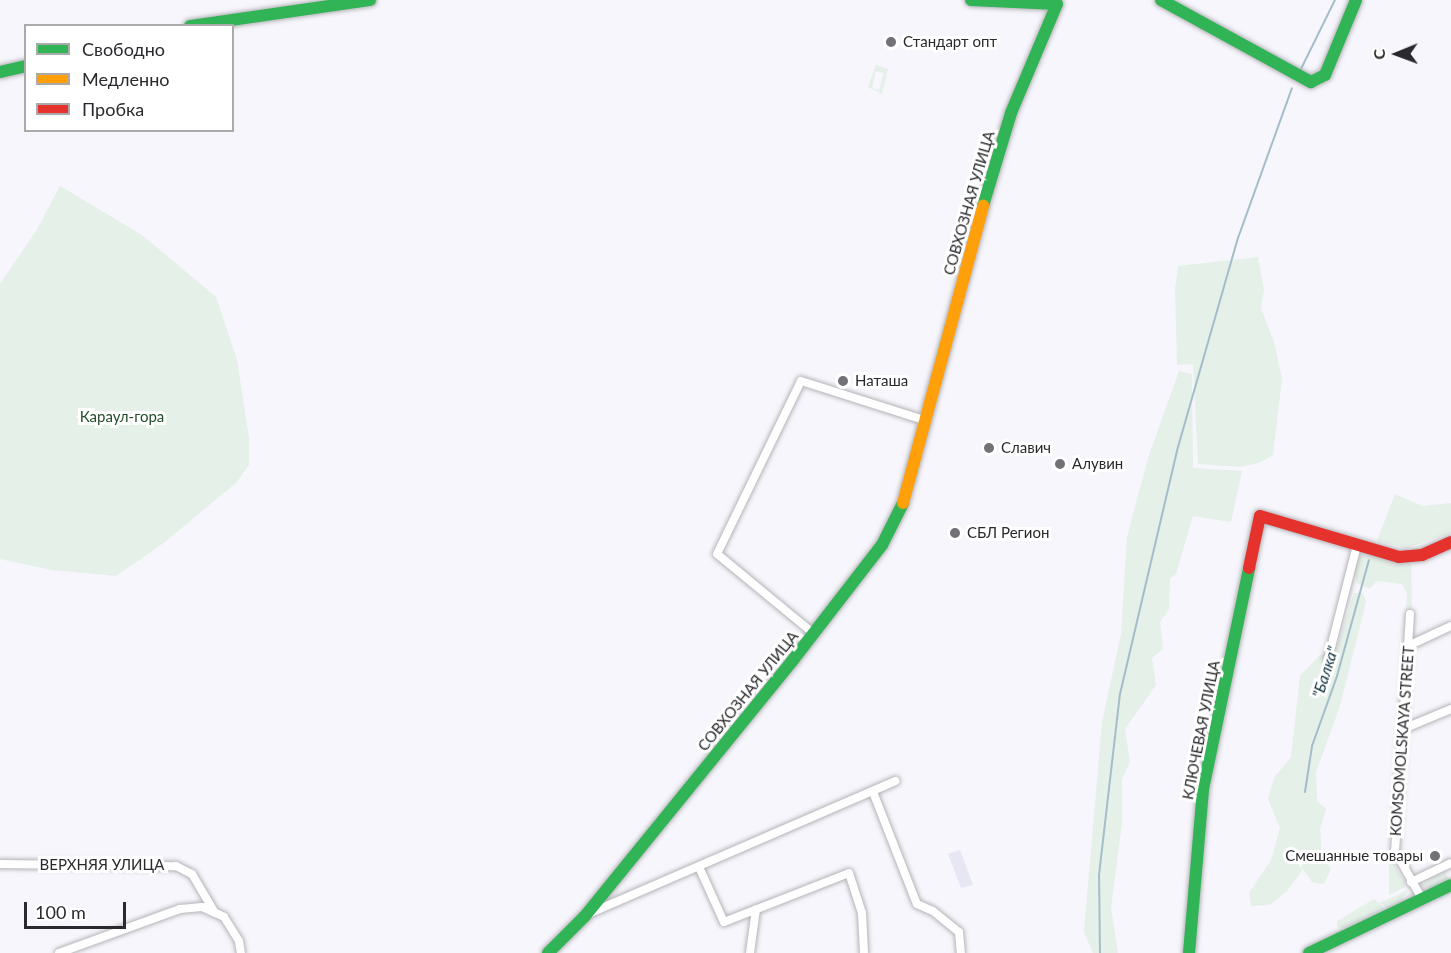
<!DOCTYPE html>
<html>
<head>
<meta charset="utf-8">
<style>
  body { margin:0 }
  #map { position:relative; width:1451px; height:953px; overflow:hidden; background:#f6f6fc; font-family:Lato,sans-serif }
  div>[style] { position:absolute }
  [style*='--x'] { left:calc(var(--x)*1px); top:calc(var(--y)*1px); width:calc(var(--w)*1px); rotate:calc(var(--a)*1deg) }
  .built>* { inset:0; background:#e7e7f3 }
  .green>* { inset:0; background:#e4f0e8 }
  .stream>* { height:2px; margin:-1px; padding:0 1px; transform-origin:1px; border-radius:1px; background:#a4bdc9 }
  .roads { filter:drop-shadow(0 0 2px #b5b4b9) drop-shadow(0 0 2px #b5b4b9) }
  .street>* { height:8px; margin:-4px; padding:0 4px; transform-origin:4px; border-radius:4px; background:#fefeff }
  .fast>* { height:12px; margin:-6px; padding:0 6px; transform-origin:6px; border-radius:6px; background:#30b455 }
  .slow>* { height:12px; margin:-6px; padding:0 6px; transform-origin:6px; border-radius:6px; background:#ff9f0a }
  .jam>* { height:12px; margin:-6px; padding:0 6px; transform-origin:6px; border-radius:6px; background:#e5322d }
  .dots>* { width:16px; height:16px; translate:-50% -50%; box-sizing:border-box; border:3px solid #fff; border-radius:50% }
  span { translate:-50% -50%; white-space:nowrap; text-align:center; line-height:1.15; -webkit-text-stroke:6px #fff; paint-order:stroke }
  .poi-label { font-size:15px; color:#2a2a2e }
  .left { translate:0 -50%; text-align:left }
  .right { translate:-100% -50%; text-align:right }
  .street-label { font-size:15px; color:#2a2a2e }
  .park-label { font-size:15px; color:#244d2b }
  .water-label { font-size:16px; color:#10333e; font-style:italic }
  .legend { position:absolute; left:24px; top:24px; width:210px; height:108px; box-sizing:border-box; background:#fff; border:2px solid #aaaaab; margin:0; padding:8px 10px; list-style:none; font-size:18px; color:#2a2a2e }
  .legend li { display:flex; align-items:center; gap:12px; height:30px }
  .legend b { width:30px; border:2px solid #aaaaab }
  .north { position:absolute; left:1367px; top:24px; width:60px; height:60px; -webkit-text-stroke:4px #fff; paint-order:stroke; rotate:269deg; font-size:16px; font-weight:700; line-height:24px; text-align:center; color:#2a2a2e }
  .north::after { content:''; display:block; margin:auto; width:21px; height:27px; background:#2a2a2e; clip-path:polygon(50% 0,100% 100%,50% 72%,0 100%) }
  .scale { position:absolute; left:24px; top:902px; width:102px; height:27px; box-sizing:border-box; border:3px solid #2a2a2e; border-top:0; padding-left:8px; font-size:18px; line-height:21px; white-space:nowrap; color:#2a2a2e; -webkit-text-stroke:4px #fff; paint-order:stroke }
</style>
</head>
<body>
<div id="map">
  <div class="built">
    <i style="clip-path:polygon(960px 850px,973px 885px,961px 888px,948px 854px)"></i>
  </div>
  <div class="green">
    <i style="clip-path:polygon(evenodd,876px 65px,888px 69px,882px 94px,868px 87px,876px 65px,876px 71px,884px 73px,879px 90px,872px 88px,876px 71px)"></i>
    <i style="clip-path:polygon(60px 186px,142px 235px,216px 297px,237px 360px,249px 438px,249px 465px,236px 483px,165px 542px,116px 576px,52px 570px,0 559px,0 284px,36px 231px)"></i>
    <i style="clip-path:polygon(1258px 257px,1264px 290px,1261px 308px,1274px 342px,1282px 379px,1273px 455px,1259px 463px,1240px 467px,1198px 464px,1193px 364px,1177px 365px,1175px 289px,1178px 266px)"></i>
    <i style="clip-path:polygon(1179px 371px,1192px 374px,1193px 468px,1242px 471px,1231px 522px,1193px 516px,1176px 574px,1170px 578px,1169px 609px,1160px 622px,1163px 649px,1152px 658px,1156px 685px,1125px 729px,1130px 762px,1122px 779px,1122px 823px,1111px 908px,1118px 953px,1093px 953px,1084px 932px,1102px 722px,1121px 634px,1127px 537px,1148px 458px)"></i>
    <i style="clip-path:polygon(1395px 494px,1422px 506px,1451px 503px,1451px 533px,1406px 548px,1377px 541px)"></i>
    <i style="clip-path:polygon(1361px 554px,1411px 562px,1412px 612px,1406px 612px,1407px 593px,1402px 584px,1377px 581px,1369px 589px,1357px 583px,1353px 572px)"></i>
    <i style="clip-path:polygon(1354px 593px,1363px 593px,1366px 602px,1340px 706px,1316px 772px,1317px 801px,1326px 809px,1320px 829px,1322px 856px,1331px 869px,1324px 884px,1312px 882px,1303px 869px,1287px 891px,1270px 905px,1251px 906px,1249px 893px,1271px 860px,1280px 828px,1268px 799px,1274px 778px,1291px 757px,1300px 676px,1321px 654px,1335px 655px)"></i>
    <i style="clip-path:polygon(1389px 864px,1394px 864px,1407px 886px,1389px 895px)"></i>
    <i style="clip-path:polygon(1444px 869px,1448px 879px,1430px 888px,1420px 886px)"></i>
    <i style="clip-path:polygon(1408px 890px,1401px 902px,1387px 908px,1379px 903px)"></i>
    <i style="clip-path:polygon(1374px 899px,1384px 908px,1380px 912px,1344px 928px,1337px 927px,1337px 921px)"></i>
  </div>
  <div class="stream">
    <i style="--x:1300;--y:71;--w:79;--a:-63.8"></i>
    <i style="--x:1305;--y:792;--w:47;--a:-81.3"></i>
    <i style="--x:1312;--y:746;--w:74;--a:-70.3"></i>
    <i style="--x:1337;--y:676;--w:120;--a:-74.6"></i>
    <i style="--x:1100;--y:953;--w:78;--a:-90.7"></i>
    <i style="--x:1099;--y:875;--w:182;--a:-83.4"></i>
    <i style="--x:1120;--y:694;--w:254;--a:-76.8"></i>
    <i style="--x:1178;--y:447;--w:217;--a:-74"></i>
    <i style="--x:1238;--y:238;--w:159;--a:-70.2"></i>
  </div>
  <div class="roads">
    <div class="street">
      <i style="--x:1410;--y:614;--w:237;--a:93.6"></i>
      <i style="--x:1395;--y:851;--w:53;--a:60.5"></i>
      <i style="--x:813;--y:633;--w:124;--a:-140.5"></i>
      <i style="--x:717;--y:554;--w:192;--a:-64.1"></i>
      <i style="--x:801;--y:381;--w:132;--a:17.6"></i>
      <i style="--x:1408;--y:646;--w:47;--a:-24.9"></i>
      <i style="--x:1328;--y:659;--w:118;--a:-75.7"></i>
      <i style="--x:1403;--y:729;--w:52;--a:-22.6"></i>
      <i style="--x:873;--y:792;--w:120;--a:68.6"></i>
      <i style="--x:917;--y:904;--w:17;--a:24"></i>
      <i style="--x:933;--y:911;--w:33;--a:39"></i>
      <i style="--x:959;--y:932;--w:21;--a:85"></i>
      <i style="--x:0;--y:864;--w:176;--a:0.7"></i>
      <i style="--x:176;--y:866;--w:18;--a:27"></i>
      <i style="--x:192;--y:874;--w:45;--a:59.5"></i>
      <i style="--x:699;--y:867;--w:60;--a:65.6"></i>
      <i style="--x:724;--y:922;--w:134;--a:-21.4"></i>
      <i style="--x:849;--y:873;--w:42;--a:72"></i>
      <i style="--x:862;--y:913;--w:40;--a:87.1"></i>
      <i style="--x:1411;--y:882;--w:44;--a:-25.4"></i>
      <i style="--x:588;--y:914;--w:335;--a:-23.4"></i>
      <i style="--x:59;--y:953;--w:129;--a:-20"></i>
      <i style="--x:180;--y:909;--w:22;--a:-5"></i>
      <i style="--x:202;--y:907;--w:24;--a:24"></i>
      <i style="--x:224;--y:917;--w:28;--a:58"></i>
      <i style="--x:239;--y:941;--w:12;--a:81"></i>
      <i style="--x:750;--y:953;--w:44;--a:-82.2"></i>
    </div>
    <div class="fast">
      <i style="--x:971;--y:0;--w:86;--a:2.7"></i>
      <i style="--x:1057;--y:4;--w:118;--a:112.9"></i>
      <i style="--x:1011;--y:113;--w:97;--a:106.8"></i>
      <i style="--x:1161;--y:0;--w:171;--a:28.7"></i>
      <i style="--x:1311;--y:82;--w:16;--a:-27"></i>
      <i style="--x:1325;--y:75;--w:81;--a:-67.5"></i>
      <i style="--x:190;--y:26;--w:182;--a:-8.2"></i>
      <i style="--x:0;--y:72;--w:27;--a:-13"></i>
      <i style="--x:548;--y:953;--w:52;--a:-45"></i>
      <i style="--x:585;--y:916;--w:330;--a:-50.9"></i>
      <i style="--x:793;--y:660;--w:145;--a:-52.3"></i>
      <i style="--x:882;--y:545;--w:47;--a:-63.4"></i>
      <i style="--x:1189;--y:953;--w:165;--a:-85.1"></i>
      <i style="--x:1203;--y:789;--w:226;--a:-78.2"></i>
      <i style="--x:1309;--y:953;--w:157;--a:-25.6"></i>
    </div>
    <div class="slow">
      <i style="--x:903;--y:503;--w:308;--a:-74.9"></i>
    </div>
    <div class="jam">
      <i style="--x:1249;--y:568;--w:53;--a:-78.1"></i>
      <i style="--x:1260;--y:516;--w:145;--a:16.4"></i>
      <i style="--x:1399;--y:557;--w:23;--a:-5"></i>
      <i style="--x:1422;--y:555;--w:32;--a:-24"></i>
    </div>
  </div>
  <div class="dots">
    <i style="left:891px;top:42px;background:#717176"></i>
    <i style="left:843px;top:381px;background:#717176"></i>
    <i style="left:989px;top:448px;background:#717176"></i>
    <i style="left:1060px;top:464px;background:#717176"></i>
    <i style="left:955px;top:533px;background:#717176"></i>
    <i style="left:1435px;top:856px;background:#717176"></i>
  </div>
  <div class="poi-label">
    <span class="left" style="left:903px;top:42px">Стандарт опт</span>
    <span class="left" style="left:855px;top:381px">Наташа</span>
    <span class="left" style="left:1001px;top:448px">Славич</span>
    <span class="left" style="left:1072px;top:464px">Алувин</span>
    <span class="left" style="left:967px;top:533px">СБЛ Регион</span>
    <span class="right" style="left:1423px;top:856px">Смешанные товары</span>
  </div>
  <div class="street-label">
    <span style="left:969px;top:203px;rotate:-74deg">СОВХОЗНАЯ УЛИЦА</span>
    <span style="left:748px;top:691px;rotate:-51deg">СОВХОЗНАЯ УЛИЦА</span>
    <span style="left:1201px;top:730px;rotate:-79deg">КЛЮЧЕВАЯ УЛИЦА</span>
    <span style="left:1402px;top:741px;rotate:-86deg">KOMSOMOLSKAYA STREET</span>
    <span style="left:102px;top:865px">ВЕРХНЯЯ УЛИЦА</span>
  </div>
  <div class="park-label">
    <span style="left:122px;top:417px">Караул-гора</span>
  </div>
  <div class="water-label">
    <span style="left:1325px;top:672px;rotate:-72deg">"Балка"</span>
  </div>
  <ul class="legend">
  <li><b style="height:8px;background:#30b455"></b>Свободно</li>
  <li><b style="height:8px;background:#ff9f0a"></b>Медленно</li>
  <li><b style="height:8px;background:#e5322d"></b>Пробка</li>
  </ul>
  <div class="north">С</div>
  <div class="scale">100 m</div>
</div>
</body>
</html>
